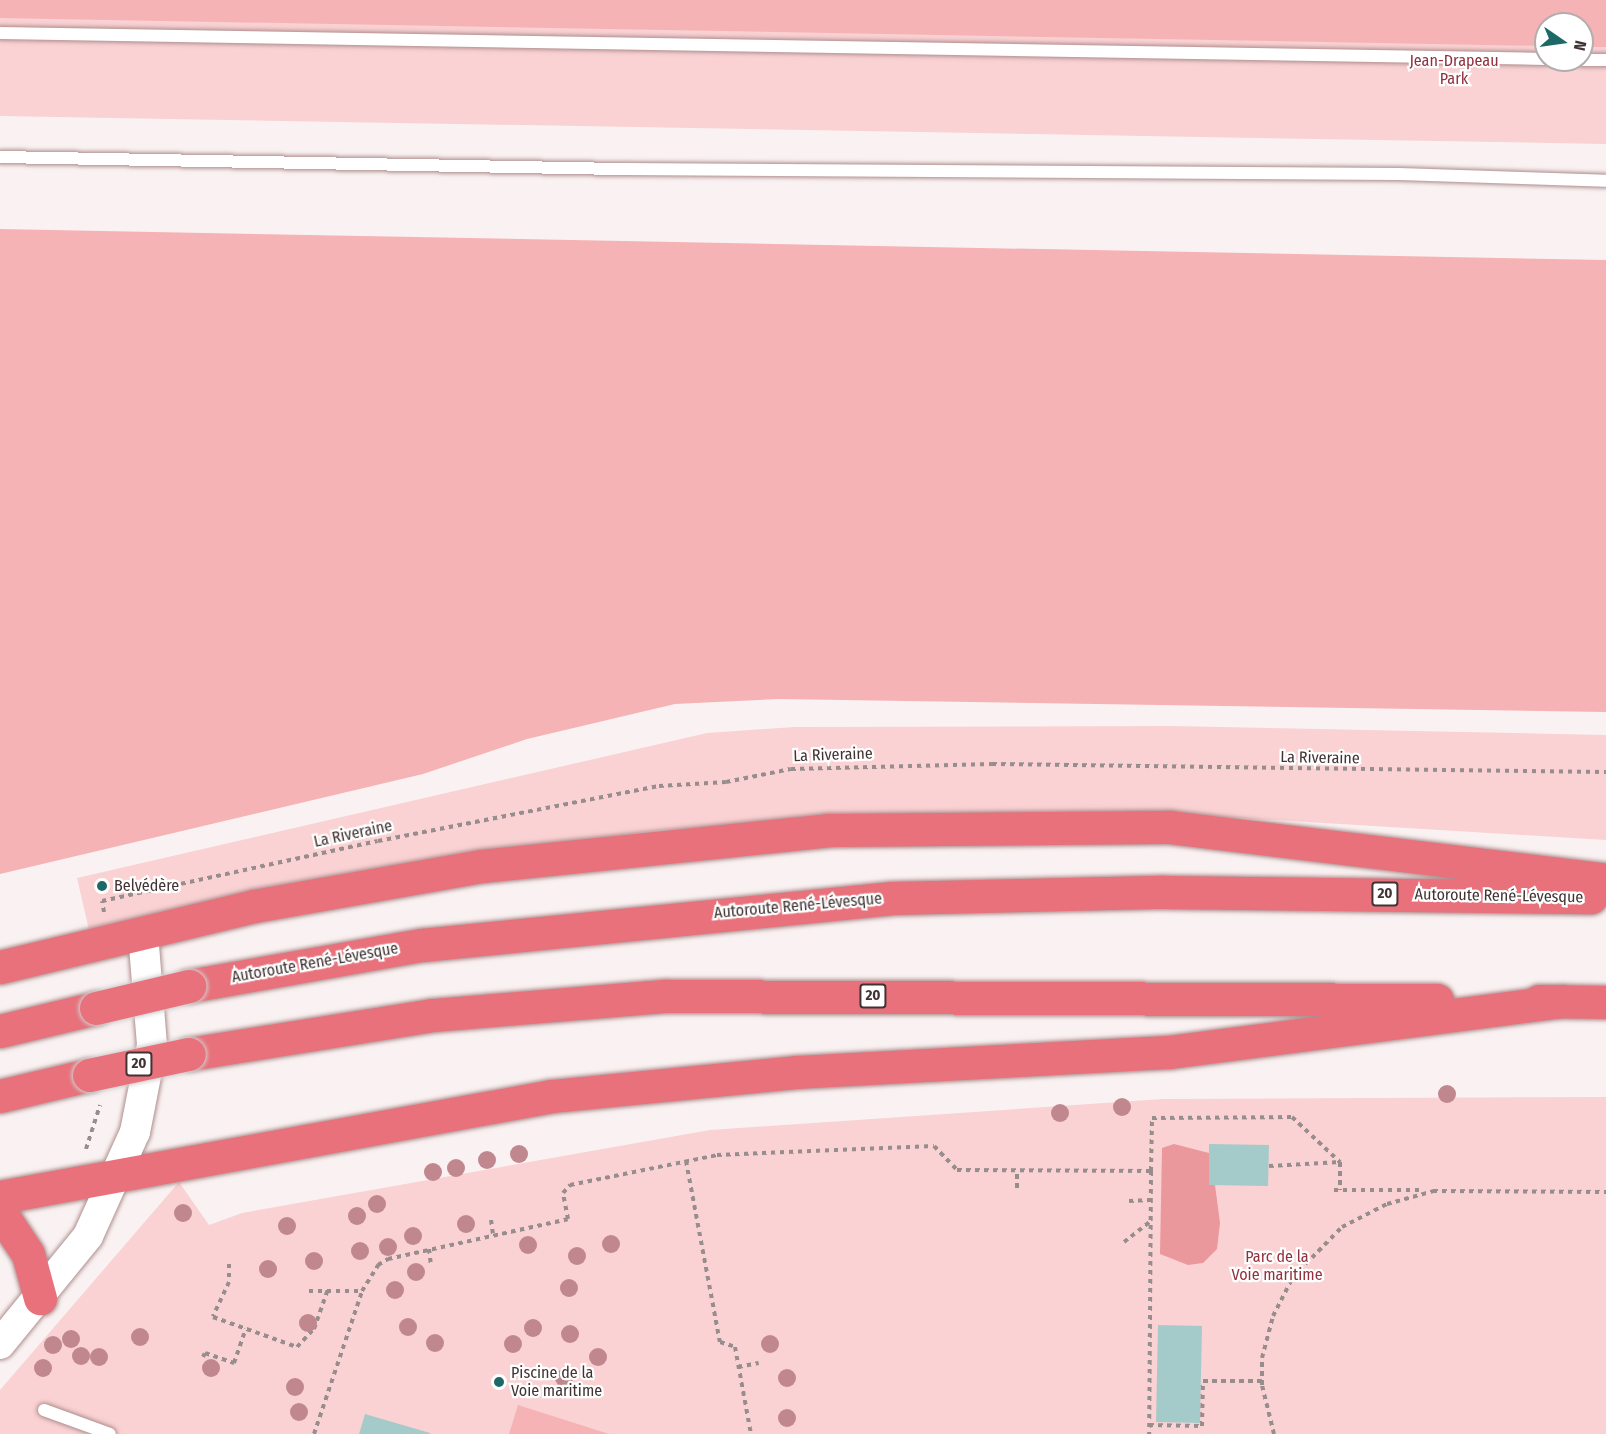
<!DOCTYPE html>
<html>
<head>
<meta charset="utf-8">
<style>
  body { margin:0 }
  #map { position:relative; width:1606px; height:1434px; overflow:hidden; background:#faf2f2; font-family:"Fira Sans Condensed",sans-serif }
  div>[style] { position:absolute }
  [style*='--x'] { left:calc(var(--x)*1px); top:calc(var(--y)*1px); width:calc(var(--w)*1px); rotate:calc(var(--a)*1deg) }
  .green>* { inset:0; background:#fad2d3 }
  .forest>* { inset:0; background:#ea989c }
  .water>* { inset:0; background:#f6b3b5 }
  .building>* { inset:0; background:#a4cbc9 }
  .path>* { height:4px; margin-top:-2px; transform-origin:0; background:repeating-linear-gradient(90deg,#988d8d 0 4.5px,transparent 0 9px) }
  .roads { filter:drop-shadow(0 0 2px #af8d8e) drop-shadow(0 0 2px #af8d8e) }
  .service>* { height:12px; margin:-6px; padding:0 6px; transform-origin:6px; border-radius:6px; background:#fff }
  .tertiary>* { height:30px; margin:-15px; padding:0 15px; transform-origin:15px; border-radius:15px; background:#fff }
  .motorway>* { height:33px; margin:-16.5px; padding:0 16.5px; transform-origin:16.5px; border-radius:16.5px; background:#e8717b }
  .bridges { filter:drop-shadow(0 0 2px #d1cece) drop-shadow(0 0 2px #d1cece) }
  .motorway-bridge>* { height:33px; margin:-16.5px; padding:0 16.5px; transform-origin:16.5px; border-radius:16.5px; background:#e8717b }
  .trees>* { width:18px; height:18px; margin:-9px; border-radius:50%; background:#c0888e }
  .dots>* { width:16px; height:16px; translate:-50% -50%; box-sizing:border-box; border:3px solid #fff; border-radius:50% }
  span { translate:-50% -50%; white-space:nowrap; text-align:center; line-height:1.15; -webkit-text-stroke:4.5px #fff; paint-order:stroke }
  .shield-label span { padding:2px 4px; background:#fff; border:2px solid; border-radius:4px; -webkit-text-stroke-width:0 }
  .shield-label { font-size:15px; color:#413333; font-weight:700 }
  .park-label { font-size:16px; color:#91313d }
  .street-label { font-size:16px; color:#413333 }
  .poi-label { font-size:16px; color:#413333 }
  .left { translate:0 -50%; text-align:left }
  .north { position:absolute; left:1534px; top:12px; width:60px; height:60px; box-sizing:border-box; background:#fff; border:2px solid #b3adad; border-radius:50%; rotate:103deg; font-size:16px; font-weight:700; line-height:24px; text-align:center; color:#413333 }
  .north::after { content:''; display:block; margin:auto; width:21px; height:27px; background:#1c6967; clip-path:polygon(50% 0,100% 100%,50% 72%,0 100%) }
</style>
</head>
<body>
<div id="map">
  <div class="green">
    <i style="clip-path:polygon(evenodd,0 0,1606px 0,1606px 144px,0 116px,0 0,1546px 24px,1582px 24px,1582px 60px,1546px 60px,1546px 24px)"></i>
    <i style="clip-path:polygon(1170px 726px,1606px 735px,1606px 840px,1122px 811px,883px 815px,661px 830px,455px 856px,89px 930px,77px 878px,707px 733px,794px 727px)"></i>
    <i style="clip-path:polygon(1606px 1097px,1606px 1434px,0 1434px,0 1390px,179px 1182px,209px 1225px,242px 1213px,710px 1130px,1163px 1099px)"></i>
  </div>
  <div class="forest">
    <i style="clip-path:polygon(1174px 1144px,1209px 1153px,1209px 1185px,1215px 1185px,1220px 1223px,1217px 1249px,1203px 1263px,1188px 1265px,1160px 1254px,1162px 1148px)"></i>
  </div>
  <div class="water">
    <i style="clip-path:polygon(0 0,1606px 0,1606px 47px,1582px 47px,1582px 24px,1546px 24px,1546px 46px,0 18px)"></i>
    <i style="clip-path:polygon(0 229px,1606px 260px,1606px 712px,778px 699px,675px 704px,527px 739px,423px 774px,0 874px)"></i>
    <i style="clip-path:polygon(518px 1405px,609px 1434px,509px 1434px)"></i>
  </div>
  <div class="building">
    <i style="clip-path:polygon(1209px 1144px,1269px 1145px,1268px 1186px,1209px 1185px)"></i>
    <i style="clip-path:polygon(1158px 1325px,1202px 1326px,1200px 1423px,1156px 1422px)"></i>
    <i style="clip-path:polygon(365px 1414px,430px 1433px,430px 1434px,359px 1434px)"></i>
  </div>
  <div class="path">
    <i style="--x:104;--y:912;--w:11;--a:-100"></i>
    <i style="--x:102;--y:901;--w:282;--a:-12.3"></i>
    <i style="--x:378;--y:841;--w:286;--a:-11.1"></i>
    <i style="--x:659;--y:786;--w:67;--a:-3.4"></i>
    <i style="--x:726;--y:782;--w:66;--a:-11.3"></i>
    <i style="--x:791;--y:769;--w:201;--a:-1.4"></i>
    <i style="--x:992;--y:764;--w:614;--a:0.75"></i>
    <i style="--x:86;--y:1149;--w:46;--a:-72.3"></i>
    <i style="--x:686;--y:1161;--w:184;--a:79.4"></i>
    <i style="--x:720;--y:1342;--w:16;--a:18"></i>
    <i style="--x:735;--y:1347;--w:88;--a:79.6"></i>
    <i style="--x:1269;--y:1166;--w:71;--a:-3.2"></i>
    <i style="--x:1151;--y:1171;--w:53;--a:-88.9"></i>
    <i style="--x:1152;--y:1118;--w:140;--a:-0.4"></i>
    <i style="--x:1292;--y:1117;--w:66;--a:43.2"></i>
    <i style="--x:1340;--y:1162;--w:28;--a:90"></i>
    <i style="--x:1017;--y:1188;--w:18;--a:-90"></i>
    <i style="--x:1334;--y:1190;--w:88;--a:0"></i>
    <i style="--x:1433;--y:1191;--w:173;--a:0.3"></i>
    <i style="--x:1129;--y:1201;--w:21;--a:-3"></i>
    <i style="--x:491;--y:1220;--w:15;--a:82"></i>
    <i style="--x:1124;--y:1242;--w:33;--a:-38"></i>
    <i style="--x:429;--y:1249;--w:16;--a:83"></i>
    <i style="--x:229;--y:1264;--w:18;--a:90"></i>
    <i style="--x:229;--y:1282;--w:38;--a:115"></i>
    <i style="--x:213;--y:1317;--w:89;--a:19.7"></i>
    <i style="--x:297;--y:1347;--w:25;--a:-47"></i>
    <i style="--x:314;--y:1329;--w:42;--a:-70.7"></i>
    <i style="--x:309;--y:1291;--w:53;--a:0"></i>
    <i style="--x:203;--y:1357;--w:4;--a:-63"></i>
    <i style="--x:205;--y:1353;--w:31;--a:19"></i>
    <i style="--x:234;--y:1363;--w:36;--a:-71"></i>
    <i style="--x:738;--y:1367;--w:21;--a:-11"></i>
    <i style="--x:1149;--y:1425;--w:53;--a:1.1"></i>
    <i style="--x:1202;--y:1426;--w:45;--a:-88.7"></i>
    <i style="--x:1203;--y:1381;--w:59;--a:0"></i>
    <i style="--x:314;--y:1434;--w:151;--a:-71.4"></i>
    <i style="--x:362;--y:1291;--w:31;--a:-58"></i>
    <i style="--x:378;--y:1265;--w:12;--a:-31"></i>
    <i style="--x:388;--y:1259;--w:184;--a:-12.5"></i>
    <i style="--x:568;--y:1219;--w:26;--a:-101"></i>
    <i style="--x:563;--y:1193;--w:11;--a:-49"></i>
    <i style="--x:570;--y:1185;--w:150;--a:-11.5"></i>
    <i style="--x:717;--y:1155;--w:217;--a:-2.4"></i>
    <i style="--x:934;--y:1146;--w:33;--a:46"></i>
    <i style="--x:957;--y:1170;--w:194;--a:0.3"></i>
    <i style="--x:1151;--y:1171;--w:263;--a:90.4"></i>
    <i style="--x:1274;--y:1434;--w:50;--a:-103.8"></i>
    <i style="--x:1262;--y:1385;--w:27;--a:-90"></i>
    <i style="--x:1262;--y:1358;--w:43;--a:-75.3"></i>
    <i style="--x:1273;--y:1316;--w:44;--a:-62.9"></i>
    <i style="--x:1293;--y:1277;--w:70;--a:-45.6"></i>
    <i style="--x:1342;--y:1227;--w:51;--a:-27.1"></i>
    <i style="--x:1387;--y:1204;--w:49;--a:-15.5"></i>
  </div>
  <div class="roads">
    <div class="service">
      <i style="--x:0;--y:33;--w:1546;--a:0.96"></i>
      <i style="--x:1582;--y:60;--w:24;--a:0"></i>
      <i style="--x:0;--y:157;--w:622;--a:1.11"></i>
      <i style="--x:622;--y:169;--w:777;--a:0.37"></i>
      <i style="--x:1399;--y:174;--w:207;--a:1.9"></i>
      <i style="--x:44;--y:1410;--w:70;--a:20"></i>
    </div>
    <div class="tertiary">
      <i style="--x:0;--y:1344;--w:139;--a:-50.8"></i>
      <i style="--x:88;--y:1236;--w:114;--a:-65.7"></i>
      <i style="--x:135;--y:1132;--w:89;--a:-78.9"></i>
      <i style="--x:152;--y:1045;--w:113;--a:-94.6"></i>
    </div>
    <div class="motorway">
      <i style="--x:0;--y:967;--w:261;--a:-13.5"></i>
      <i style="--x:254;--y:906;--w:231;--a:-10"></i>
      <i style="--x:482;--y:866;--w:348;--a:-5.9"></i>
      <i style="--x:828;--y:830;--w:342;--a:-0.5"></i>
      <i style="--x:1170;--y:827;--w:439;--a:6.9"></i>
      <i style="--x:189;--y:986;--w:237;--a:-10"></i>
      <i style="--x:422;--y:945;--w:473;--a:-5.7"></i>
      <i style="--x:893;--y:898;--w:271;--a:-1.3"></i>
      <i style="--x:1164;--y:892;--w:427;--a:0.7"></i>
      <i style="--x:1539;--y:1001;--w:67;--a:0.9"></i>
      <i style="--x:0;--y:1031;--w:99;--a:-13.5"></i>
      <i style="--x:189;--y:1054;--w:247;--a:-9.1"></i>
      <i style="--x:433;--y:1015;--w:233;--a:-4.7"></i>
      <i style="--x:665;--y:996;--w:772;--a:0.3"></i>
      <i style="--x:0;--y:1096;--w:91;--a:-13.3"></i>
      <i style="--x:0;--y:1197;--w:561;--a:-10.37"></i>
      <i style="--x:552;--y:1096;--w:246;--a:-5.6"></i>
      <i style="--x:797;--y:1072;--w:373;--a:-3.1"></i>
      <i style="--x:1169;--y:1052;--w:396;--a:-7.4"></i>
      <i style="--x:0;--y:1212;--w:50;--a:56.3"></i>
      <i style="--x:28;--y:1254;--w:46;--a:74.7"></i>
    </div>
  </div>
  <div class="bridges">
    <div class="motorway-bridge">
      <i style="--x:96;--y:1008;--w:96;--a:-13.3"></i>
      <i style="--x:89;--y:1075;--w:102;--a:-11.9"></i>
    </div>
  </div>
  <div class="trees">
    <i style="left:1447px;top:1094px"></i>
    <i style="left:1122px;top:1107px"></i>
    <i style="left:1060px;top:1113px"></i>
    <i style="left:519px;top:1154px"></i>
    <i style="left:487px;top:1160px"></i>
    <i style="left:456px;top:1168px"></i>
    <i style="left:433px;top:1172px"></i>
    <i style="left:377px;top:1204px"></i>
    <i style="left:183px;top:1213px"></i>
    <i style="left:357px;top:1216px"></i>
    <i style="left:466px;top:1224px"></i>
    <i style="left:287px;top:1226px"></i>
    <i style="left:413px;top:1236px"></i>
    <i style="left:611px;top:1244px"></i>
    <i style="left:528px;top:1245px"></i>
    <i style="left:388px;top:1247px"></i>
    <i style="left:360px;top:1251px"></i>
    <i style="left:577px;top:1256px"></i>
    <i style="left:314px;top:1261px"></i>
    <i style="left:268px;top:1269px"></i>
    <i style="left:416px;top:1272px"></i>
    <i style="left:569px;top:1288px"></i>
    <i style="left:395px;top:1290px"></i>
    <i style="left:308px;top:1323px"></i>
    <i style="left:408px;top:1327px"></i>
    <i style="left:533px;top:1328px"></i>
    <i style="left:570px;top:1334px"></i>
    <i style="left:140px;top:1337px"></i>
    <i style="left:71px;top:1339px"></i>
    <i style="left:435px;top:1343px"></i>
    <i style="left:513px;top:1344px"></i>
    <i style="left:770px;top:1344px"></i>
    <i style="left:53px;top:1345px"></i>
    <i style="left:81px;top:1356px"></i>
    <i style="left:99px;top:1357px"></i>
    <i style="left:598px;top:1357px"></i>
    <i style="left:43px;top:1368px"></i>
    <i style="left:211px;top:1368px"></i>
    <i style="left:564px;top:1378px"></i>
    <i style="left:787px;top:1378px"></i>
    <i style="left:295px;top:1387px"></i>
    <i style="left:299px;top:1412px"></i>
    <i style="left:787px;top:1418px"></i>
  </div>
  <div class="dots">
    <i style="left:102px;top:886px;background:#1c6967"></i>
    <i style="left:499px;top:1382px;background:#1c6967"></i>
  </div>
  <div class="shield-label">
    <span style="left:1385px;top:894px">20</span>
    <span style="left:873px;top:996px">20</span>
    <span style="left:139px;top:1064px">20</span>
  </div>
  <div class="park-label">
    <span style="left:1454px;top:70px">Jean-Drapeau<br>Park</span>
    <span style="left:1277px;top:1266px">Parc de la<br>Voie maritime</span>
  </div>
  <div class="street-label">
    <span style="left:833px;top:755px;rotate:-2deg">La Riveraine</span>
    <span style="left:1320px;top:758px;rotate:1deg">La Riveraine</span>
    <span style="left:353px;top:834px;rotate:-12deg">La Riveraine</span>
    <span style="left:1499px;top:896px;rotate:1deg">Autoroute René-Lévesque</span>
    <span style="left:798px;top:906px;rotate:-5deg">Autoroute René-Lévesque</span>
    <span style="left:315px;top:963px;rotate:-10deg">Autoroute René-Lévesque</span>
  </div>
  <div class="poi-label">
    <span class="left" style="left:114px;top:886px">Belvédère</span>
    <span class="left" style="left:511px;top:1382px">Piscine de la<br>Voie maritime</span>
  </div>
  <div class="north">N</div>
</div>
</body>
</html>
